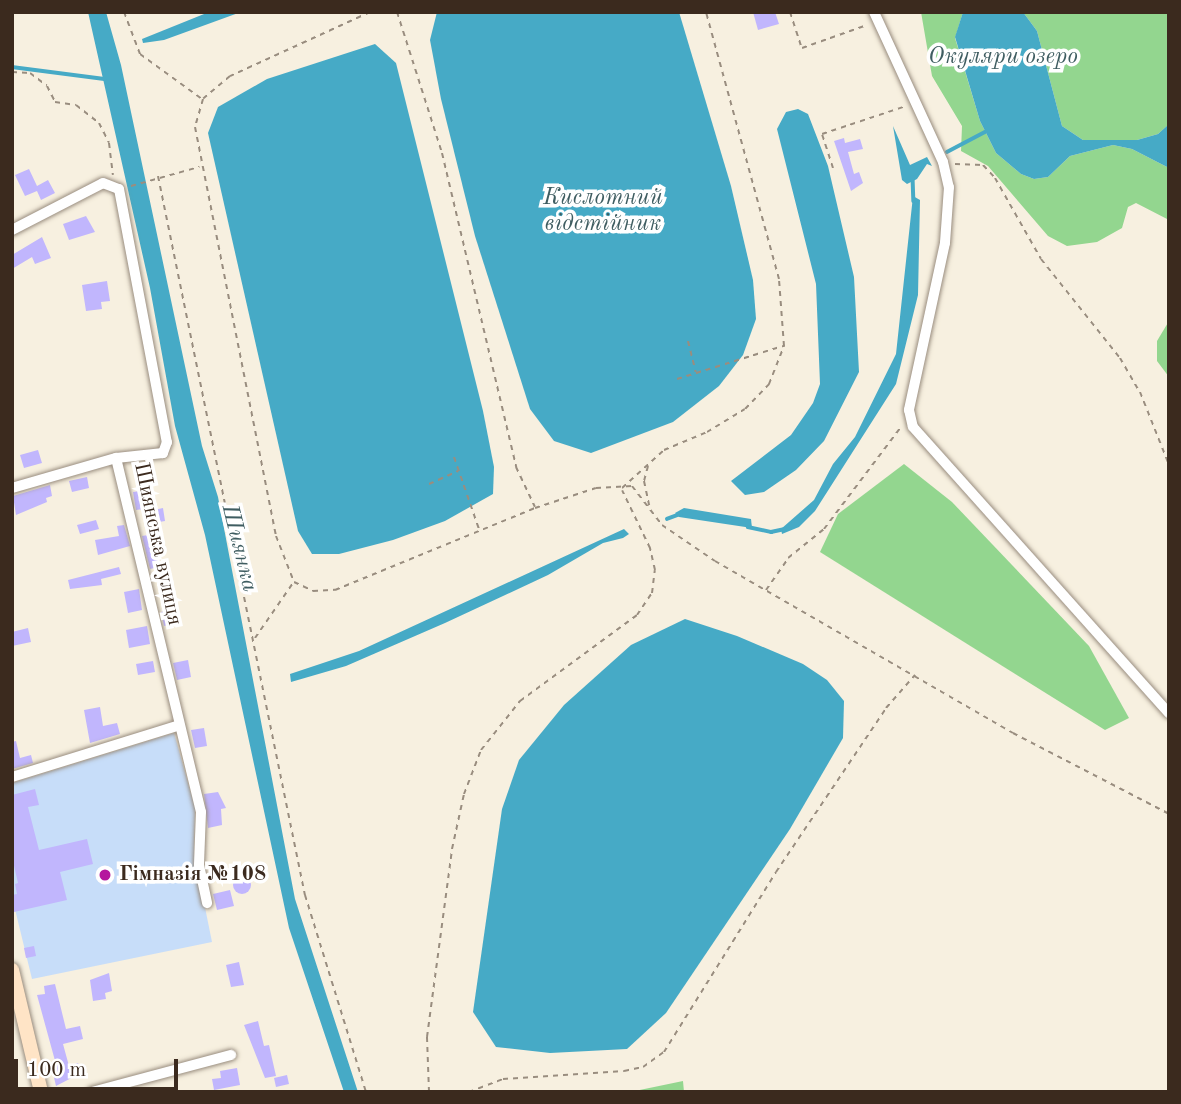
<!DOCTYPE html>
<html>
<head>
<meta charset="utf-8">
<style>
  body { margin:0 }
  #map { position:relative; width:1181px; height:1104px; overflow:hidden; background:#f7f0e0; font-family:"Old Standard TT",serif }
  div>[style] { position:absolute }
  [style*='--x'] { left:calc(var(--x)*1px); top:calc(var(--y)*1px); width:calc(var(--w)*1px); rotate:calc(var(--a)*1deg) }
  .built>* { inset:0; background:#c7ddf9 }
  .green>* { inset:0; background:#93d68f }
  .water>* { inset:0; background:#46aac6 }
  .stream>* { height:3.5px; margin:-1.75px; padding:0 1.75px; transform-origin:1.75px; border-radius:1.75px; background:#46aac6 }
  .building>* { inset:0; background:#c1b6fd }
  .round { border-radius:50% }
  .path>* { height:2px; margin-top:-1px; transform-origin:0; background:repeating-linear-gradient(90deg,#998d7f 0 5px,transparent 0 10px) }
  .roads { filter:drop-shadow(0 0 2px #998d7f) drop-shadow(0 0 2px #998d7f) }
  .street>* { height:10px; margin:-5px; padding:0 5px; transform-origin:5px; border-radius:5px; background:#fff }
  .secondary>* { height:14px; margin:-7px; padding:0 7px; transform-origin:7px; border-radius:7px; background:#ffe4c6 }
  .dots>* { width:19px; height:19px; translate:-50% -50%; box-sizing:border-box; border:4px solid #fff; border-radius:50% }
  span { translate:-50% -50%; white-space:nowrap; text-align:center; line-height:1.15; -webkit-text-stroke:7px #fff; paint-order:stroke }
  .street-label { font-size:21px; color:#3b2a1e }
  .poi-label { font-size:21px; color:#3b2a1e; font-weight:700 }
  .left { translate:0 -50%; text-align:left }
  .water-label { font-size:23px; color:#3f5d61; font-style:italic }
  .frame { position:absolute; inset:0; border:14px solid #3b2a1e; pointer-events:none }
  .scale { position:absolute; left:14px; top:1059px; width:164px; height:32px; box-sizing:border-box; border:4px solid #3b2a1e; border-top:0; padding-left:9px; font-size:21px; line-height:24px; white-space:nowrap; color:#3b2a1e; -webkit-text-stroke:5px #fff; paint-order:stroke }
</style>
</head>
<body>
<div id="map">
  <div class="built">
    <i style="clip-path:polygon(174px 733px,195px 808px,194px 853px,212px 942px,32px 979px,12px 897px,12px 783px)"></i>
  </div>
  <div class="green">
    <i style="clip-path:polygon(921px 12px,963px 12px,955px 38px,980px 121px,996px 153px,1021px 174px,1034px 179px,1048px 177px,1070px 156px,1113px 145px,1132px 149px,1169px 168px,1169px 220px,1136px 203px,1128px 207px,1122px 228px,1097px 242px,1067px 246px,1048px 236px,988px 166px,961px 151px,962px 126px,932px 76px)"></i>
    <i style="clip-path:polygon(1023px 12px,1169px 12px,1169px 124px,1158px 134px,1137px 140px,1083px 140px,1062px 126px,1037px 31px)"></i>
    <i style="clip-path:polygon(1169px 321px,1169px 377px,1157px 361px,1157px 341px)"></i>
    <i style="clip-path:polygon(904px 464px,952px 502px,1089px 646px,1129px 718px,1105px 730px,820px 552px,838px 514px)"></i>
    <i style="clip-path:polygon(683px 1081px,684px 1092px,630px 1092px)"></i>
  </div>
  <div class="water">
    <i style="clip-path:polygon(88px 12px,106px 12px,121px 65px,202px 446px,218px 497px,295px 899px,358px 1092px,344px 1092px,289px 928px,205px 535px,175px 426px,150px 288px)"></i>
    <i style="clip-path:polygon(209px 12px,241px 12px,164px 40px,143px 43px,142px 39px)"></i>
    <i style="clip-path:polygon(437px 12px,679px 12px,731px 186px,753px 280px,756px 319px,743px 355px,719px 386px,673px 422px,591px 453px,554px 441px,530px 409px,475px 236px,441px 99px,430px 40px)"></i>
    <i style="clip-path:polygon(963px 12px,1023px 12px,1037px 31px,1062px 126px,1083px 140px,1137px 140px,1158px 134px,1169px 124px,1169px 168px,1132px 149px,1113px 145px,1070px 156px,1048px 177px,1034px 179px,1021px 174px,996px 153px,980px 121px,955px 37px)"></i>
    <i style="clip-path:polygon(375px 44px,396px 63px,483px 411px,494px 467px,493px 494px,445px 521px,393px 540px,339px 554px,312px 554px,298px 531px,208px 133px,218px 107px,267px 79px)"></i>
    <i style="clip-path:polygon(798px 109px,808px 114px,828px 166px,854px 277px,859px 372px,824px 441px,796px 470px,764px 492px,745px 495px,731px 481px,791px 435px,813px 403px,820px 384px,816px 284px,777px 129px,786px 112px)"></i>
    <i style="clip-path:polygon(893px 126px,910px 165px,927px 157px,932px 166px,927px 164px,917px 179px,907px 184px,902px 180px)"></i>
    <i style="clip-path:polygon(913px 196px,920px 200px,918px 295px,896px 384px,815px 511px,799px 527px,782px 534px,781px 529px,814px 500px,833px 464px,855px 437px,896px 354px)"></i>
    <i style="clip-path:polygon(684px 508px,751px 519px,752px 528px,679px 517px,675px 513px)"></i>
    <i style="clip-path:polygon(624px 529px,629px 534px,623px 538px,603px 543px,548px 575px,445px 623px,346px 666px,291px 682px,290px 674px,359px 651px)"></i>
    <i style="clip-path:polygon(685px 619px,737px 636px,803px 664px,827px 680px,844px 701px,843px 738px,790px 829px,666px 1013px,627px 1049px,550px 1053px,496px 1047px,473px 1012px,502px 809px,519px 760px,564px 705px,631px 645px)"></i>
  </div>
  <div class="stream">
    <i style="--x:12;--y:67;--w:93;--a:7.4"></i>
    <i style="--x:947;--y:152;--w:43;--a:-27.8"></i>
    <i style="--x:913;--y:177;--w:24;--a:88"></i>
    <i style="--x:667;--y:519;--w:14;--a:-21"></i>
    <i style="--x:748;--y:527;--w:24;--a:12"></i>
    <i style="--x:771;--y:532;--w:14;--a:-12"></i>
  </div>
  <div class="building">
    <i style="clip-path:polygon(753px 12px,775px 12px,779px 24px,758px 30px)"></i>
    <i style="clip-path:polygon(844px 138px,845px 143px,860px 139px,863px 149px,848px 152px,854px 174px,859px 172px,863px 183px,851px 191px,834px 141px)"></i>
    <i style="clip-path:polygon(29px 169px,37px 186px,48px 180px,55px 193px,41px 200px,37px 191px,25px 196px,15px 175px)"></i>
    <i style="clip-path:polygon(86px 216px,95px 232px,69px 240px,63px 224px)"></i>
    <i style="clip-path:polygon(42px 237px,51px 258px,35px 264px,32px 257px,12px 269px,12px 255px)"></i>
    <i style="clip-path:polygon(107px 281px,110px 301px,101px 302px,102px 309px,86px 311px,82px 285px)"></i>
    <i style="clip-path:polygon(38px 450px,42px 463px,24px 468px,20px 455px)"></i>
    <i style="clip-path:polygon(87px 477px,89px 488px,72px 492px,69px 481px)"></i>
    <i style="clip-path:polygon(50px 485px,52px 496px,46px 498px,47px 502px,16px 515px,13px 496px)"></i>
    <i style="clip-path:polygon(147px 490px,151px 508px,136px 510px,133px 492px)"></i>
    <i style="clip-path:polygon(163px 508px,165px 521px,148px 524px,145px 512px)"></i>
    <i style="clip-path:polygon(96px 520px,99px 529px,80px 534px,77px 525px)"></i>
    <i style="clip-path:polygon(124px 525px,130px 546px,98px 555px,95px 540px,119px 536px,117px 526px)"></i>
    <i style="clip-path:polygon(154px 534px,159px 567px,150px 569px,142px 536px)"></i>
    <i style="clip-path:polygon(119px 567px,121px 574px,101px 579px,102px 585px,70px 589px,68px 580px)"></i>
    <i style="clip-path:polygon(139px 589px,142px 610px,128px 613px,124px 592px)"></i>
    <i style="clip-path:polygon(174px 609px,177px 623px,164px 626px,161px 612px)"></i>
    <i style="clip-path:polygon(147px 626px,150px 644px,129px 648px,126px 630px)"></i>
    <i style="clip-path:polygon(28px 628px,31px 642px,12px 646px,12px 632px)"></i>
    <i style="clip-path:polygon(188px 660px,191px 677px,177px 680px,173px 663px)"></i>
    <i style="clip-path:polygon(153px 661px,155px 672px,138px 675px,136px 664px)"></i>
    <i style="clip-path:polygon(100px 707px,103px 726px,117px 723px,120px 734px,90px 743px,84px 710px)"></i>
    <i style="clip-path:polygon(204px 728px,207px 746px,195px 748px,191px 730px)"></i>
    <i style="clip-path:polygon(16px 741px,20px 758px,31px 755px,33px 763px,12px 769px,12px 742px)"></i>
    <i style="clip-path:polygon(35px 789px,39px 805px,28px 807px,39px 850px,87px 839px,93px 864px,60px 872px,67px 900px,14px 912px,12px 895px,17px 894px,15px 884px,18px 883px,12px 857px,12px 795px)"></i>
    <i style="clip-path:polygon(218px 792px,226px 808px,221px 809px,222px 825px,208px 828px,204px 794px)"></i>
    <i class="round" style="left:233px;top:876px;width:18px;height:18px"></i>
    <i style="clip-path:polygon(230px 890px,234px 906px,217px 910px,213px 894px)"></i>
    <i style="clip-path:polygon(34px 946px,36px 956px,26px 958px,24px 948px)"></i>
    <i style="clip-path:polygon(239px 962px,244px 985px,231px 987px,226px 965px)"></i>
    <i style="clip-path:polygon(109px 973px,112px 991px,105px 993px,106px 999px,93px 1001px,90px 980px)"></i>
    <i style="clip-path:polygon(55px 984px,66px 1029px,80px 1026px,83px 1039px,63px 1044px,69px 1066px,78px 1063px,81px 1073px,56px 1086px,52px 1069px,57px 1068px,37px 995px,45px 994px,44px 986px)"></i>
    <i style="clip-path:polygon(258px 1021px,264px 1046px,269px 1045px,276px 1076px,265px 1078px,244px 1025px)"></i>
    <i style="clip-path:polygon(237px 1068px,240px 1085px,214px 1090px,212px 1079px,221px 1078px,220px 1071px)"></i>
    <i style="clip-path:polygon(287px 1075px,289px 1084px,276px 1087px,274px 1078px)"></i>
  </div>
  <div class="path">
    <i style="--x:124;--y:12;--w:45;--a:69.1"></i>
    <i style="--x:140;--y:54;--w:77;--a:36"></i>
    <i style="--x:370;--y:12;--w:154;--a:155.4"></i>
    <i style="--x:230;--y:76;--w:35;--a:140"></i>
    <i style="--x:203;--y:99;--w:29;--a:106"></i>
    <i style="--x:195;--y:127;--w:417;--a:78.8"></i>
    <i style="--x:276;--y:536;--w:49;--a:68.6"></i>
    <i style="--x:294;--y:582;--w:21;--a:25"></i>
    <i style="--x:313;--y:591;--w:22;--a:-3"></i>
    <i style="--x:335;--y:590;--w:216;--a:-22.3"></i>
    <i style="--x:535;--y:508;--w:64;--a:-18.2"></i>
    <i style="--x:596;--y:488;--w:36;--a:-3"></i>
    <i style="--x:632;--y:486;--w:49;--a:52.4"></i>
    <i style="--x:662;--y:525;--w:64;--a:34.2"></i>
    <i style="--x:715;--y:561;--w:344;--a:30"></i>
    <i style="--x:1013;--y:733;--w:176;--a:27.4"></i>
    <i style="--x:397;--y:12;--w:148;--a:72.3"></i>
    <i style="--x:442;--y:153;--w:323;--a:76.7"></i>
    <i style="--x:516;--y:467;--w:44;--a:64.6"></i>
    <i style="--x:790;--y:12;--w:38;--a:72"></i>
    <i style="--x:802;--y:48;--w:69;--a:-19.5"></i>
    <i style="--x:12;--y:72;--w:18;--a:3"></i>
    <i style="--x:30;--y:73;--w:21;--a:37"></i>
    <i style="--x:47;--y:86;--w:18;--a:63"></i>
    <i style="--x:55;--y:102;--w:21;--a:8"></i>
    <i style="--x:76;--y:105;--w:29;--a:38"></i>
    <i style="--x:99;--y:123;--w:22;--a:63"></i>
    <i style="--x:109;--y:143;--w:32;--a:83"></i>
    <i style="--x:955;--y:164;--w:28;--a:2"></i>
    <i style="--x:983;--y:165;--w:18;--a:47"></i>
    <i style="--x:995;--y:178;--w:93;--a:60.4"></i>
    <i style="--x:1041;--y:259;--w:127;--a:51.4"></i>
    <i style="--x:1120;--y:358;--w:39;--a:60"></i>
    <i style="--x:1140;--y:392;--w:79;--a:68.3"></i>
    <i style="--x:833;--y:168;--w:36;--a:-108"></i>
    <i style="--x:822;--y:134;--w:89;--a:-18.4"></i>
    <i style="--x:158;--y:176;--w:734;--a:78.45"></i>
    <i style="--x:305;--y:895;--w:206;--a:72.8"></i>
    <i style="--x:131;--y:186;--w:71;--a:-15.6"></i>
    <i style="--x:688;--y:341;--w:32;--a:76"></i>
    <i style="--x:677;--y:379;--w:111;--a:-17.3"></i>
    <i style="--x:454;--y:457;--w:79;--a:70.9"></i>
    <i style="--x:648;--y:466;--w:16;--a:105"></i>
    <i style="--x:644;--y:481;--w:25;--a:78"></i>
    <i style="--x:429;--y:484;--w:32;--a:-24"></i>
    <i style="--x:622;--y:488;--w:57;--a:-42.1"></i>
    <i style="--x:664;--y:450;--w:47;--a:-22.7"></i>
    <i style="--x:707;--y:432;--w:44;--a:-31.2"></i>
    <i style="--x:745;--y:409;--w:35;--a:-46"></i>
    <i style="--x:769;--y:384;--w:41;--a:-68.5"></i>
    <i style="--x:784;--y:346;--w:67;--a:-94.3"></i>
    <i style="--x:779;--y:279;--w:277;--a:-105.3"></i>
    <i style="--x:766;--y:590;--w:39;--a:-55"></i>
    <i style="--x:788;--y:558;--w:46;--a:-38.9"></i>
    <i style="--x:824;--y:529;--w:128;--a:-53"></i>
    <i style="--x:255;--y:638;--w:67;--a:-55.4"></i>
    <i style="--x:429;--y:1092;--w:55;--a:-92.1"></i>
    <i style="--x:427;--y:1037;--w:190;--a:-82.4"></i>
    <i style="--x:452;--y:849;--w:56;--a:-77.7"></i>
    <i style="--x:464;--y:794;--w:47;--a:-68.9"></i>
    <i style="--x:481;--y:750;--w:63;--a:-51.5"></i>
    <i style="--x:520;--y:701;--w:145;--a:-36.3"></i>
    <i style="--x:637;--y:615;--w:27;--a:-56"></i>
    <i style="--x:652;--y:593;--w:23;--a:-83"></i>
    <i style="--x:655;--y:570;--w:23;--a:-103"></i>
    <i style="--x:650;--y:548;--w:64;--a:-115.8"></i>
    <i style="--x:469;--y:1092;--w:36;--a:-21"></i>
    <i style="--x:503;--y:1079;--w:121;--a:-3.8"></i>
    <i style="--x:624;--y:1071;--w:19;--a:-12"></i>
    <i style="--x:643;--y:1067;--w:26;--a:-36"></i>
    <i style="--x:664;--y:1052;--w:212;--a:-58.1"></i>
    <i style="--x:776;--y:872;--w:197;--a:-56.1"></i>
    <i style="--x:886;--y:708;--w:44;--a:-48.7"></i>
  </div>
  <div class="roads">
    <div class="street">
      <i style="--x:874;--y:12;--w:165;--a:65.3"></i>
      <i style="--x:943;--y:162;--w:26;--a:77"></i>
      <i style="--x:949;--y:187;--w:56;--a:94.1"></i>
      <i style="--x:945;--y:243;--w:171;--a:102.2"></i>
      <i style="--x:909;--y:410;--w:17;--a:77"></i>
      <i style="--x:913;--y:427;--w:384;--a:48.2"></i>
      <i style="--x:12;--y:230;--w:102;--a:-27.3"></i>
      <i style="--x:103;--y:183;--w:17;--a:21"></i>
      <i style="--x:119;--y:189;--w:258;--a:79.3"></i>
      <i style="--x:167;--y:442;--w:12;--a:110"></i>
      <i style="--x:163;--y:453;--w:47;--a:173.9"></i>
      <i style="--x:116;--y:458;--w:364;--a:76.5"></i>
      <i style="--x:201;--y:812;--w:53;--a:92.2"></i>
      <i style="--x:199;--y:865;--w:39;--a:78"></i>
      <i style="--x:12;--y:488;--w:108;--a:-16.1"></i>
      <i style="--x:12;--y:777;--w:173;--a:-17.2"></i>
      <i style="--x:92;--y:1092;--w:144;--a:-14.9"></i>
    </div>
    <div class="secondary">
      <i style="--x:12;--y:970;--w:125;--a:76.6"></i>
    </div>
  </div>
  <div class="dots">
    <i style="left:105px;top:875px;background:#b5179e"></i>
  </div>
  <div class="street-label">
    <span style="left:157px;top:544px;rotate:78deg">Шиянська вулиця</span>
  </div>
  <div class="poi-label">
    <span class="left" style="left:119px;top:875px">Гімназія №108</span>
  </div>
  <div class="water-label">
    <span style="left:1003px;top:57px">Окуляри озеро</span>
    <span style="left:603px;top:211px">Кислотний<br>відстійник</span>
    <span style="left:239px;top:548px;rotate:76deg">Шиянка</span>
  </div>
  <div class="frame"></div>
  <div class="scale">100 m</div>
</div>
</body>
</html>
